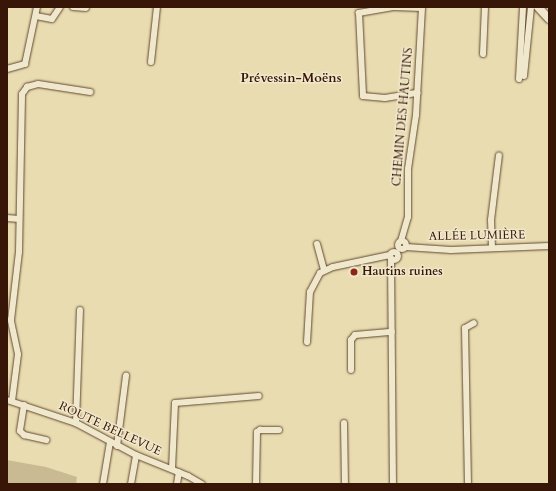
<!DOCTYPE html>
<html>
<head>
<meta charset="utf-8">
<style>
  body { margin:0 }
  #map { position:relative; width:556px; height:491px; overflow:hidden; background:#e8dcb0; font-family:Cardo,serif }
  div>[style] { position:absolute }
  [style*='--x'] { left:calc(var(--x)*1px); top:calc(var(--y)*1px); width:calc(var(--w)*1px); rotate:calc(var(--a)*1deg) }
  .green>* { inset:0; background:#caba93 }
  .roads { filter:drop-shadow(0 0 1px #634731) drop-shadow(0 0 1px #634731) }
  .minor>* { height:6px; margin:-3px; padding:0 3px; transform-origin:3px; border-radius:3px; background:#f0e8cc }
  .minor>.ring { margin:-3px; padding:0; box-sizing:content-box; background:none; border:6px solid #f0e8cc; border-radius:50% }
  .secondary>* { height:8px; margin:-4px; padding:0 4px; transform-origin:4px; border-radius:4px; background:#f0e8cc }
  .dots>* { width:11px; height:11px; translate:-50% -50%; box-sizing:border-box; border:2px solid #f0e8cc; border-radius:50% }
  span { translate:-50% -50%; white-space:nowrap; text-align:center; line-height:1.15; -webkit-text-stroke:3px #f0e8cc; paint-order:stroke }
  .street-label { font-size:12px; color:#371507 }
  .poi-label { font-size:12px; color:#371507; font-weight:700 }
  .left { translate:0 -50%; text-align:left }
  .neighbourhood-label { font-size:13px; color:#371507; font-weight:700 }
  .frame { position:absolute; inset:0; border:8px solid #371507; pointer-events:none }
</style>
</head>
<body>
<div id="map">
  <div class="green">
    <i style="clip-path:polygon(7px 460px,46px 467px,77px 477px,76px 484px,7px 484px)"></i>
  </div>
  <div class="roads">
    <div class="minor">
      <i style="--x:73;--y:7;--w:13;--a:4"></i>
      <i style="--x:393;--y:7;--w:35;--a:170"></i>
      <i style="--x:359;--y:13;--w:83;--a:87.2"></i>
      <i style="--x:363;--y:96;--w:22;--a:5"></i>
      <i style="--x:385;--y:98;--w:33;--a:-9"></i>
      <i style="--x:394;--y:7;--w:28;--a:2"></i>
      <i style="--x:36;--y:16;--w:16;--a:11"></i>
      <i style="--x:52;--y:19;--w:14;--a:-56"></i>
      <i style="--x:483;--y:54;--w:47;--a:-87.6"></i>
      <i style="--x:151;--y:62;--w:55;--a:-83.8"></i>
      <i style="--x:7;--y:69;--w:19;--a:-16"></i>
      <i style="--x:25;--y:64;--w:58;--a:-78.1"></i>
      <i style="--x:524;--y:76;--w:69;--a:-84.2"></i>
      <i style="--x:519;--y:79;--w:72;--a:-86.8"></i>
      <i style="--x:7;--y:218;--w:12;--a:5"></i>
      <i class="ring" style="left:398px;top:241px;width:2px;height:2px"></i>
      <i style="--x:401;--y:241;--w:25;--a:-74"></i>
      <i style="--x:408;--y:217;--w:48;--a:-90"></i>
      <i style="--x:408;--y:169;--w:55;--a:-81.6"></i>
      <i style="--x:416;--y:115;--w:108;--a:-86.8"></i>
      <i style="--x:317;--y:244;--w:27;--a:75"></i>
      <i style="--x:406;--y:247;--w:45;--a:3.8"></i>
      <i style="--x:451;--y:250;--w:98;--a:-2.3"></i>
      <i style="--x:492;--y:248;--w:28;--a:-92"></i>
      <i style="--x:491;--y:220;--w:65;--a:-83"></i>
      <i class="ring" style="left:390px;top:252px;width:2px;height:2px"></i>
      <i style="--x:391;--y:258;--w:226;--a:89.5"></i>
      <i style="--x:307;--y:342;--w:50;--a:-86.6"></i>
      <i style="--x:310;--y:292;--w:21;--a:-62"></i>
      <i style="--x:320;--y:273;--w:14;--a:-25"></i>
      <i style="--x:333;--y:267;--w:58;--a:-11.9"></i>
      <i style="--x:351;--y:370;--w:30;--a:-90"></i>
      <i style="--x:351;--y:340;--w:6;--a:-51"></i>
      <i style="--x:355;--y:335;--w:37;--a:-5"></i>
      <i style="--x:7;--y:400;--w:73;--a:18.4"></i>
      <i style="--x:76;--y:423;--w:68;--a:28.1"></i>
      <i style="--x:136;--y:455;--w:56;--a:22"></i>
      <i style="--x:188;--y:476;--w:16;--a:30"></i>
      <i style="--x:12;--y:401;--w:47;--a:-82.7"></i>
      <i style="--x:18;--y:354;--w:35;--a:-102"></i>
      <i style="--x:11;--y:320;--w:68;--a:-83.3"></i>
      <i style="--x:19;--y:252;--w:158;--a:-88.9"></i>
      <i style="--x:22;--y:94;--w:9;--a:-54"></i>
      <i style="--x:27;--y:87;--w:11;--a:-15"></i>
      <i style="--x:38;--y:84;--w:53;--a:8.7"></i>
      <i style="--x:24;--y:405;--w:26;--a:99"></i>
      <i style="--x:20;--y:431;--w:6;--a:45"></i>
      <i style="--x:24;--y:435;--w:23;--a:13"></i>
      <i style="--x:76;--y:423;--w:113;--a:-88"></i>
      <i style="--x:344;--y:423;--w:61;--a:89.1"></i>
      <i style="--x:117;--y:446;--w:71;--a:-82.7"></i>
      <i style="--x:172;--y:469;--w:66;--a:-87.4"></i>
      <i style="--x:175;--y:403;--w:84;--a:-4.8"></i>
      <i style="--x:103;--y:484;--w:43;--a:-80.5"></i>
      <i style="--x:131;--y:484;--w:29;--a:-80"></i>
      <i style="--x:177;--y:484;--w:12;--a:-81"></i>
      <i style="--x:256;--y:484;--w:52;--a:-88.9"></i>
      <i style="--x:257;--y:432;--w:4;--a:-34"></i>
      <i style="--x:260;--y:430;--w:19;--a:0"></i>
      <i style="--x:468;--y:484;--w:156;--a:-91.1"></i>
      <i style="--x:465;--y:328;--w:10;--a:-29"></i>
    </div>
    <div class="secondary">
      <i style="--x:538;--y:7;--w:16;--a:47"></i>
    </div>
  </div>
  <div class="dots">
    <i style="left:354px;top:272px;background:#8f2418"></i>
  </div>
  <div class="street-label">
    <span style="left:403px;top:117px;rotate:-85deg">CHEMIN DES HAUTINS</span>
    <span style="left:477px;top:236px;rotate:-1deg">ALLÉE LUMIÈRE</span>
    <span style="left:110px;top:429px;rotate:25deg">ROUTE BELLEVUE</span>
  </div>
  <div class="poi-label">
    <span class="left" style="left:362px;top:272px">Hautins ruines</span>
  </div>
  <div class="neighbourhood-label">
    <span style="left:291px;top:78px">Prévessin-Moëns</span>
  </div>
  <div class="frame"></div>
</div>
</body>
</html>
